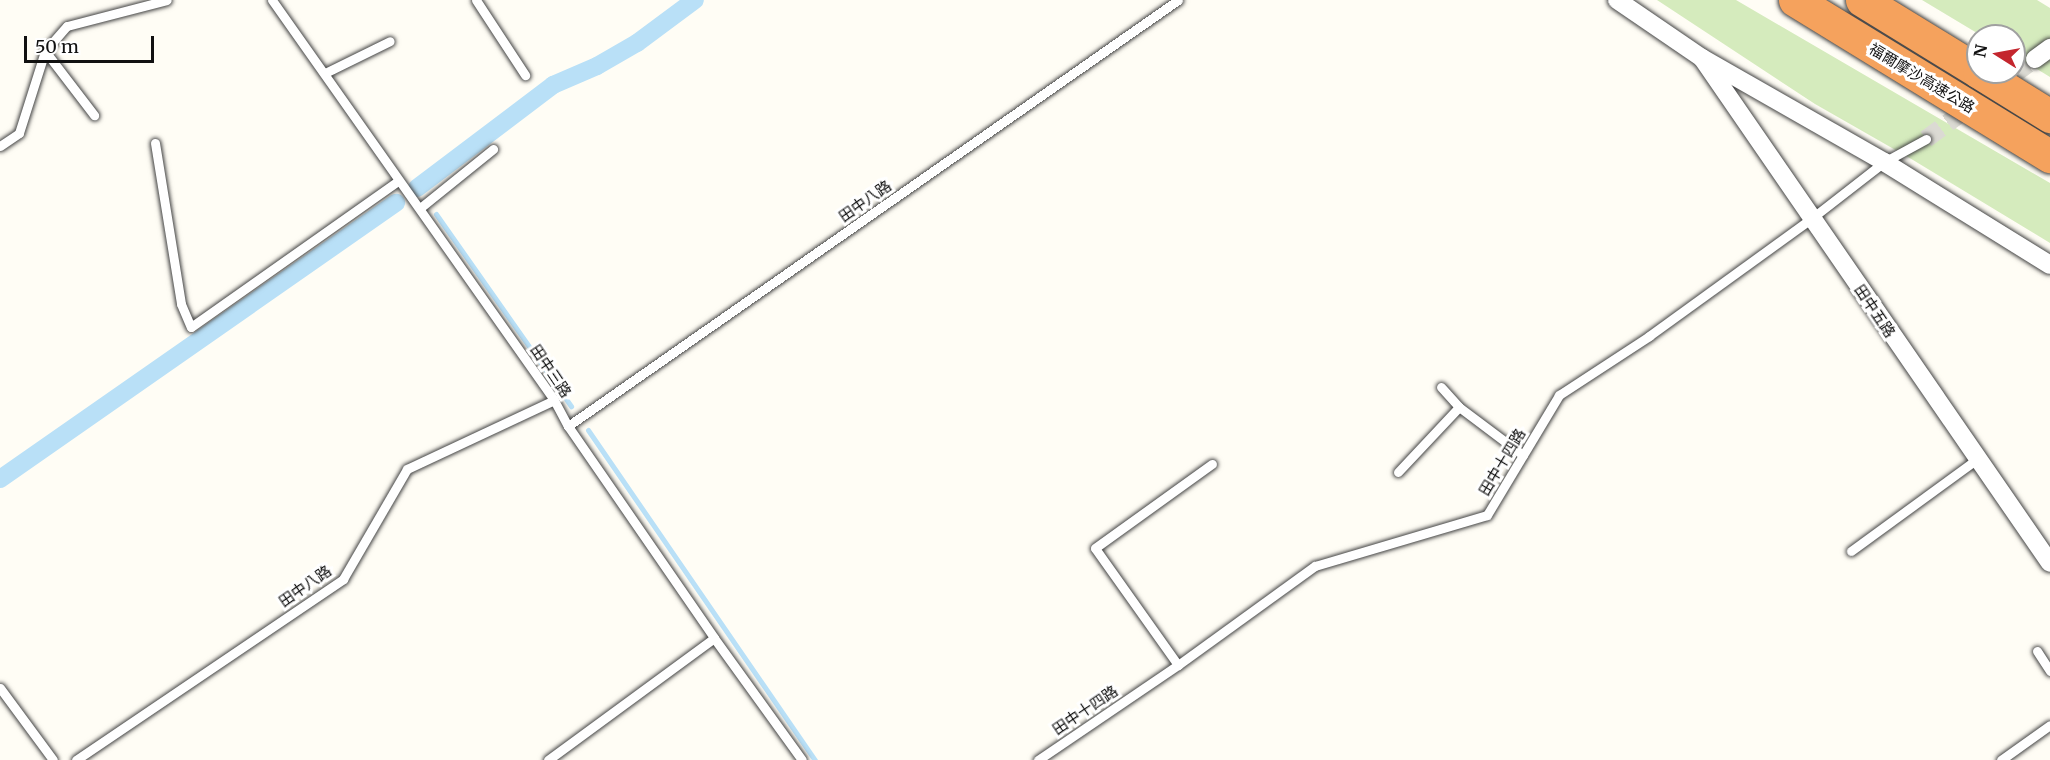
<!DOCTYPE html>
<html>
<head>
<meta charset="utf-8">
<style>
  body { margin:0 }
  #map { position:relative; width:2050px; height:760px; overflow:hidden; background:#fffdf5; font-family:Merriweather,"Noto Sans TC",serif }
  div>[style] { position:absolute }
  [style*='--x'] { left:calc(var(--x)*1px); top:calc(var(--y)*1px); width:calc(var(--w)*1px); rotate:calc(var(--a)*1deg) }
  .green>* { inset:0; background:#d5ebbd }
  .stream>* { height:5px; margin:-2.5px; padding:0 2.5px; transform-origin:2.5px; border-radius:2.5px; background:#b9e0f7 }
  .canal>* { height:18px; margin:-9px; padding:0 9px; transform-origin:9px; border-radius:9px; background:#b9e0f7 }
  .street-tunnel>* { height:18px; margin-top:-9px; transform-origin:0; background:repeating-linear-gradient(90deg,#dbdad3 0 18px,transparent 0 27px) }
  .roads { filter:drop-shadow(0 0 2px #444) drop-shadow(0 0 2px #444) }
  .lane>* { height:9px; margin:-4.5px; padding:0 4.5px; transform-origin:4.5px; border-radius:4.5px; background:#fff }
  .street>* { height:18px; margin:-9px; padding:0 9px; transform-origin:9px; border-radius:9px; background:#fff }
  .highway>* { height:33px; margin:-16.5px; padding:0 16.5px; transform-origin:16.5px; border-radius:16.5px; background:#f5a25d }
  span { translate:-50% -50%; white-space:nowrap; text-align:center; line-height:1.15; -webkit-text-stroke:6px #fff; paint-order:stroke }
  .street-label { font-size:15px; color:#111 }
  .north { position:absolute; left:1966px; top:24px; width:60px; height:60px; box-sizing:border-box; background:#fff; border:2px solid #a0a0a0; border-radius:50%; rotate:281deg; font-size:16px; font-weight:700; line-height:24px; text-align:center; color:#111 }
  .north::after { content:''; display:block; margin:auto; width:21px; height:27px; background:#c4262e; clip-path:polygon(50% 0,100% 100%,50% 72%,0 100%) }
  .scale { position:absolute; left:24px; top:36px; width:130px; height:27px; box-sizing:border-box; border:3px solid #111; border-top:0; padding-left:8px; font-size:18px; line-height:21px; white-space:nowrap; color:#111; -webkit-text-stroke:4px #fff; paint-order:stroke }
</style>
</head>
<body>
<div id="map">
  <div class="green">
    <i style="clip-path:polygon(1657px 0,1736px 0,2050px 183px,2050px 243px,1913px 160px,1815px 104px)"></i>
    <i style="clip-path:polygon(1922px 0,2037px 0,2050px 8px,2050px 77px,2014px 55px,2014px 36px,1982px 36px)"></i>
  </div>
  <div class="stream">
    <i style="--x:418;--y:188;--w:3;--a:45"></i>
    <i style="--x:436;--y:214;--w:235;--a:54.9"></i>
    <i style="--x:588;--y:430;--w:401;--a:55.5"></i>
  </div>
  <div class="canal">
    <i style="--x:417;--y:188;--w:171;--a:-37.1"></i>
    <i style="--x:553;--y:85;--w:48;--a:-23.4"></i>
    <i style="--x:597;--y:66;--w:46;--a:-29.9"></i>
    <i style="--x:637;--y:43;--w:72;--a:-36.6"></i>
    <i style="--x:0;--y:479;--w:483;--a:-34.9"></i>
  </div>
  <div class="street-tunnel">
    <i style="--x:1926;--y:139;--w:135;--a:-36.3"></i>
  </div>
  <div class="roads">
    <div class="lane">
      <i style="--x:272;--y:0;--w:489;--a:54.8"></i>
      <i style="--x:554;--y:400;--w:30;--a:62"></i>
      <i style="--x:568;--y:426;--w:257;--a:55.4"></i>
      <i style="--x:714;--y:638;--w:150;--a:54.2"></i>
      <i style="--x:476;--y:0;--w:90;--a:56.8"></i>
      <i style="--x:45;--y:51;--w:81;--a:52.6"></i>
      <i style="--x:325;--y:73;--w:72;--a:-26.2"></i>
      <i style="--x:155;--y:143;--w:163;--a:80.8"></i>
      <i style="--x:181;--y:304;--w:25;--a:67"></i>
      <i style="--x:191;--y:327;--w:253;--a:-35.2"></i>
      <i style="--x:0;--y:146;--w:23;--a:-34"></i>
      <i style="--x:19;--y:133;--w:86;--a:-72.4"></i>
      <i style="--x:45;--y:51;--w:33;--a:-49"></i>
      <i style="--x:67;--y:26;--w:103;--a:-14.6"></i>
      <i style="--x:420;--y:208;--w:94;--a:-38.9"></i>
      <i style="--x:1441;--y:387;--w:27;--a:48"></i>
      <i style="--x:1459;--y:407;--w:80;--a:36.9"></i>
      <i style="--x:568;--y:426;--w:744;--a:-34.93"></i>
      <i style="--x:1398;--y:472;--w:89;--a:-46.8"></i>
      <i style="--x:1851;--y:551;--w:156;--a:-36.1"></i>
      <i style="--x:2037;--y:651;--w:24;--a:57"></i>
      <i style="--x:1178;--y:665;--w:143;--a:-125.4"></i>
      <i style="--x:1095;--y:548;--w:144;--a:-35.7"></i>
      <i style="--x:0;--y:688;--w:89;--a:53.6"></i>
      <i style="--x:76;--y:760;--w:323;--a:-34.1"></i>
      <i style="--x:343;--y:579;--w:127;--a:-59.8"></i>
      <i style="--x:407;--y:469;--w:162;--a:-25.1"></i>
      <i style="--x:548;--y:760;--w:206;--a:-36.3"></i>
      <i style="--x:1038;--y:760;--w:169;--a:-34.2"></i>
      <i style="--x:1178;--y:665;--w:169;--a:-35.9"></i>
      <i style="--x:1315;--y:566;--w:179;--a:-16.5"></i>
      <i style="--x:1487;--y:515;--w:140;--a:-59"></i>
      <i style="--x:1559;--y:395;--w:108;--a:-33.2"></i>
      <i style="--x:1649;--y:336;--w:201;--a:-35.9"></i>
      <i style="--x:1812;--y:218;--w:91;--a:-37.9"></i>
      <i style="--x:1884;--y:162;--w:48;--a:-28.7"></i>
      <i style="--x:2001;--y:760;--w:60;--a:-35.5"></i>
    </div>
    <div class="street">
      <i style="--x:1617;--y:0;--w:103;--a:34.3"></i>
      <i style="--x:1702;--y:58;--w:210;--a:29.7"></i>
      <i style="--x:1884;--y:162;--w:195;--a:31.8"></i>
      <i style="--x:1702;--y:58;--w:613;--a:55.43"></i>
      <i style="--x:2035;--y:59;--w:19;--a:-36"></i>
    </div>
    <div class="highway">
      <i style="--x:1795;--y:0;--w:299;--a:31.5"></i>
      <i style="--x:1862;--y:0;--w:136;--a:31.5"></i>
      <i style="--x:1979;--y:72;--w:84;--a:31.8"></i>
    </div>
  </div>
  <div class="street-label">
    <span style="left:1922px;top:78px;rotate:31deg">福爾摩沙高速公路</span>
    <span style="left:865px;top:201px;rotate:-35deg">田中八路</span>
    <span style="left:1875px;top:311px;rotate:56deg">田中五路</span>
    <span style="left:551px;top:371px;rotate:56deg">田中三路</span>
    <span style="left:1502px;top:462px;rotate:-59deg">田中十四路</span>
    <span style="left:305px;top:586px;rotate:-35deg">田中八路</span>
    <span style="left:1085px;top:710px;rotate:-34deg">田中十四路</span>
  </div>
  <div class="north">N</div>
  <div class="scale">50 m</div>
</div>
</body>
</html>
